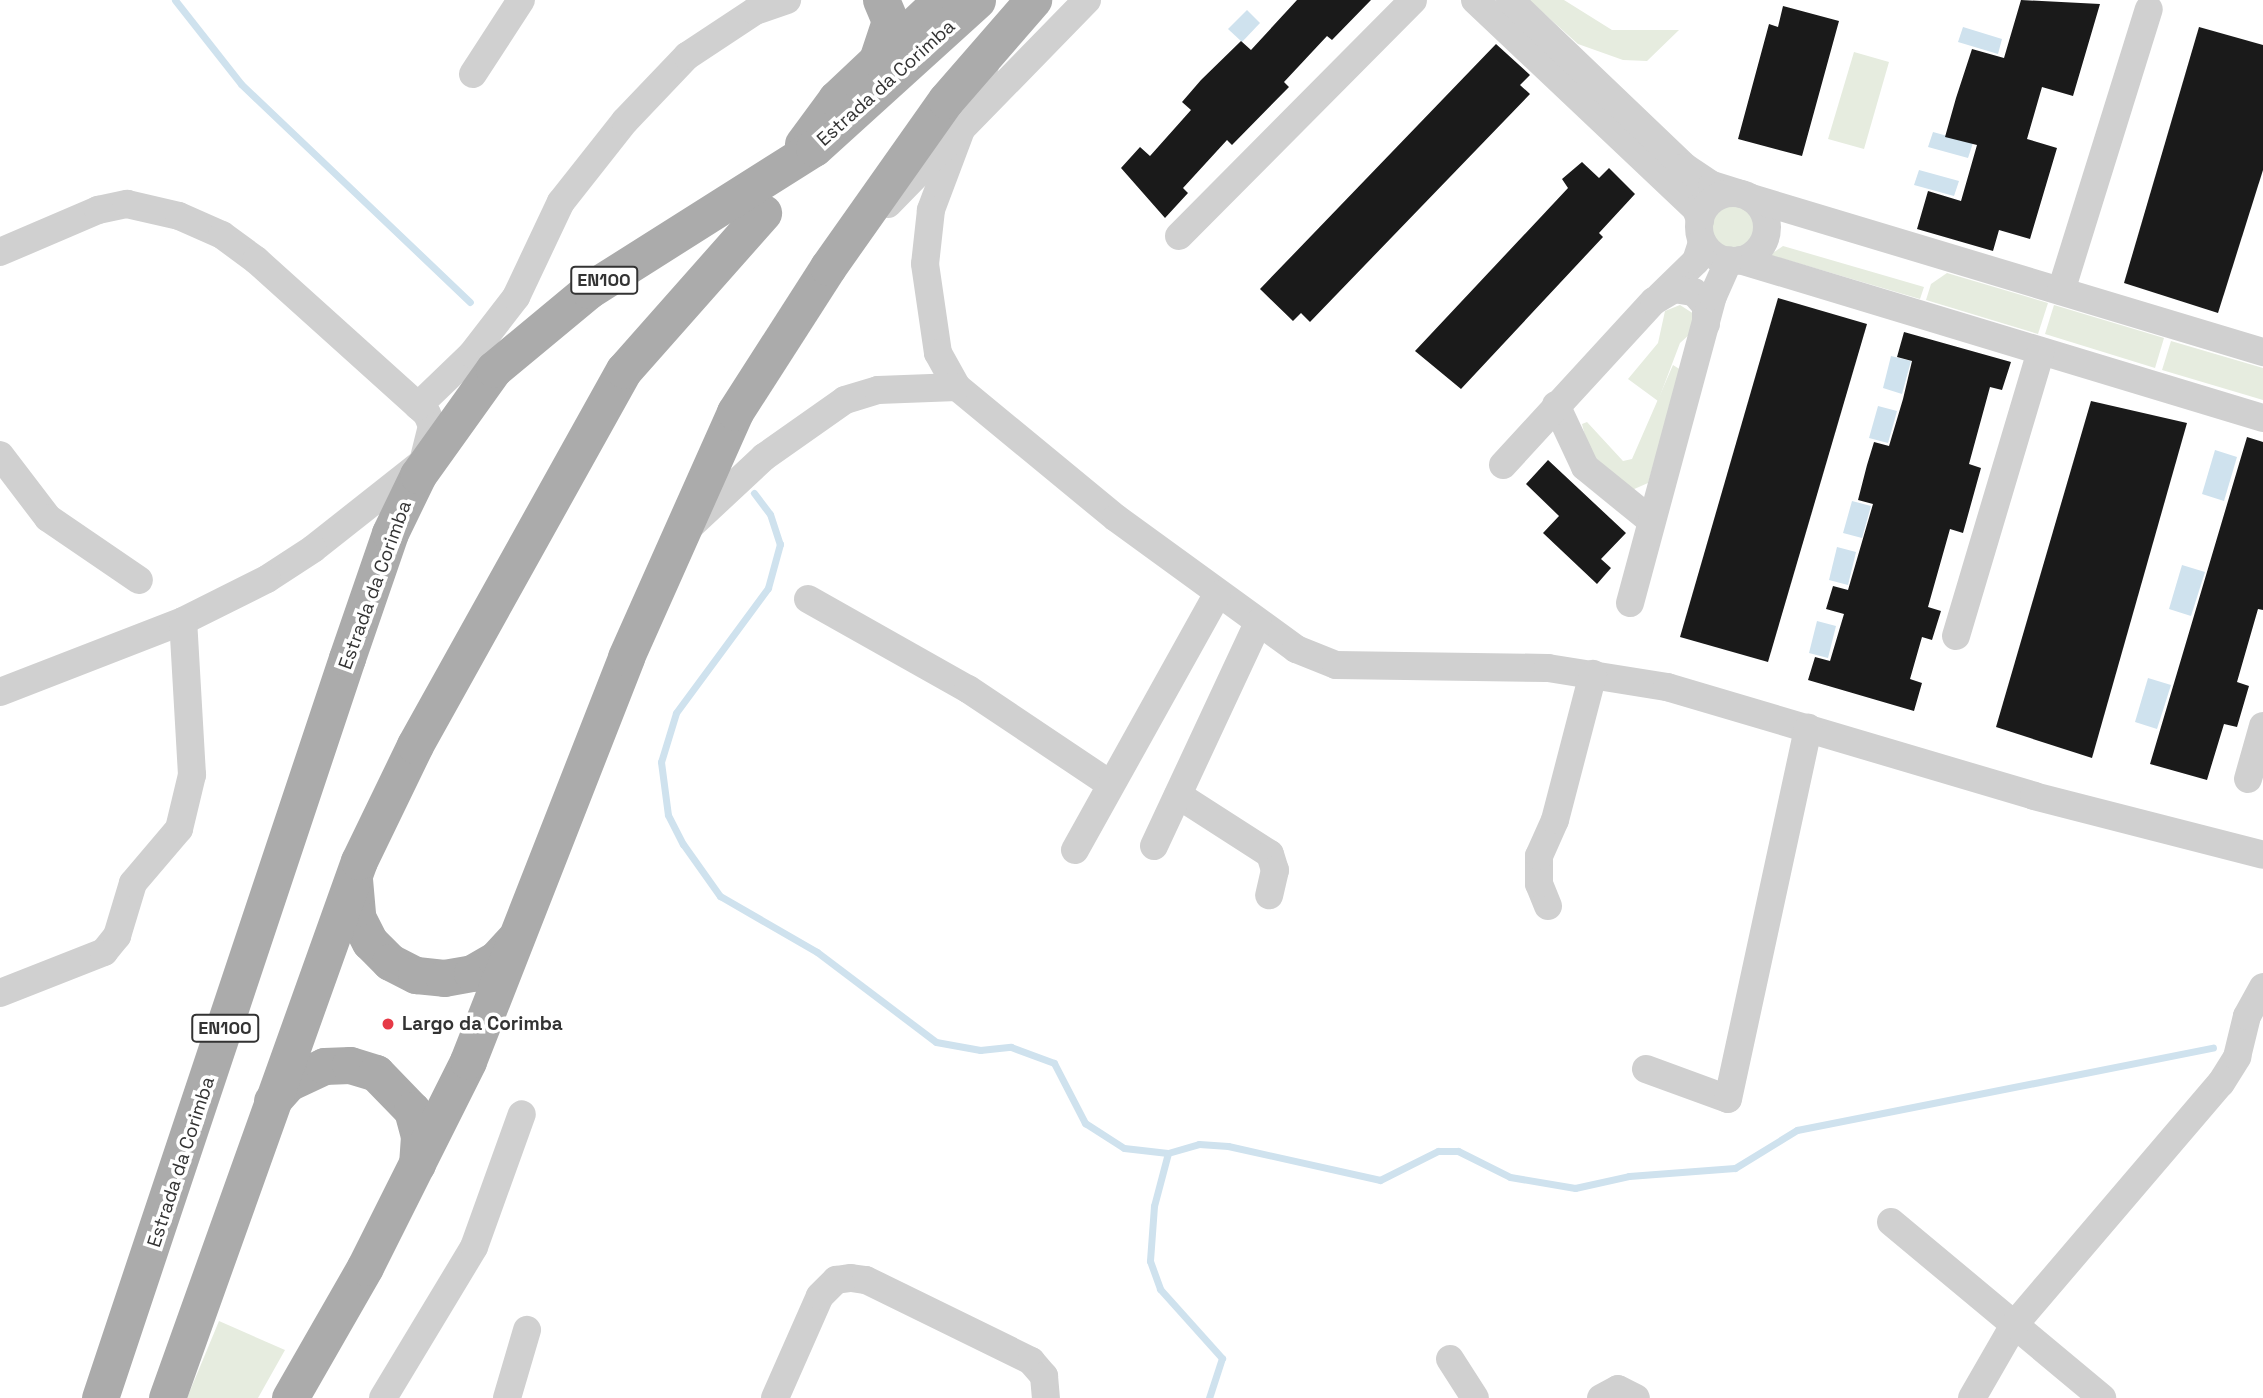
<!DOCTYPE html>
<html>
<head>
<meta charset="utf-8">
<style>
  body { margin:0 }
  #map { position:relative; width:2263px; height:1398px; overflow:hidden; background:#fff; font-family:"Space Grotesk",sans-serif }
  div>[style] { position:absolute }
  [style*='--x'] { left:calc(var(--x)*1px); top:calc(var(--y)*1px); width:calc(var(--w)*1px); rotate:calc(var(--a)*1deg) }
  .green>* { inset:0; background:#e6ecdf }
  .round { border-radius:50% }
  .water>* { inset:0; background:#cfe2ee }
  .stream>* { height:7px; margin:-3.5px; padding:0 3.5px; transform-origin:3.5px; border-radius:3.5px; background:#cfe2ee }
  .building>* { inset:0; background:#1a1a1a }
  .minor>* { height:28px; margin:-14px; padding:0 14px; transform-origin:14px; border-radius:14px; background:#d0d0d0 }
  .minor>.ring { margin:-14px; padding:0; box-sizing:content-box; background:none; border:28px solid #d0d0d0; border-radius:50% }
  .major>* { height:37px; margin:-18.5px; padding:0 18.5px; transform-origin:18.5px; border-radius:18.5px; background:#ababab }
  .major-bridge>* { height:37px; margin:-18.5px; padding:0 18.5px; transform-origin:18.5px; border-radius:18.5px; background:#ababab }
  .dots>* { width:19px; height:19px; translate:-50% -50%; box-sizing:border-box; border:4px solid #fff; border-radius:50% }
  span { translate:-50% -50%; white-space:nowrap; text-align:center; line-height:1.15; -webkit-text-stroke:7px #fff; paint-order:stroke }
  .shield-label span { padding:2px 5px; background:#fff; border:2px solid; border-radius:5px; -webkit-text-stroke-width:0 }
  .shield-label { font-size:18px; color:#333; font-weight:700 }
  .street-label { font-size:19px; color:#333 }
  .poi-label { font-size:19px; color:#333; font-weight:700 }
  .left { translate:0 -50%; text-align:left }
</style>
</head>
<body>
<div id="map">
  <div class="green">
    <i style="clip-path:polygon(1529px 0,1564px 0,1612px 30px,1679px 30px,1647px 61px,1623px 60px,1578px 44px)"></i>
    <i style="clip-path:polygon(1854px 52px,1889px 62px,1864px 149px,1828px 139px)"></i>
    <i class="round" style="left:1709px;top:203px;width:46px;height:46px"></i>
    <i style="clip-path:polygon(1783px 246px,1924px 287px,1920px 299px,1770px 255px)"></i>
    <i style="clip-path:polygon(1947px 273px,2048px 303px,2038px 334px,1926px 300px,1931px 284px)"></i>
    <i style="clip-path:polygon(1680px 305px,1694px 314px,1690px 334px,1680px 343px,1658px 401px,1628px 379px,1658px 343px,1665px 311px)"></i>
    <i style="clip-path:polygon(2054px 305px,2164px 338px,2155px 368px,2045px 334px)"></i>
    <i style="clip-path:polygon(2171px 341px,2263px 368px,2263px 400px,2162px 370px)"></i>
    <i style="clip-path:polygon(1673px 365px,1681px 370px,1648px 483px,1632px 490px,1589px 452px,1582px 424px,1587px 422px,1623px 461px,1632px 459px)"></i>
    <i style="clip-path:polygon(219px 1321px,285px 1350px,258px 1398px,187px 1398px)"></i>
  </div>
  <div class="water">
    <i style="clip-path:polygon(1247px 10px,1260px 23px,1242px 42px,1228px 29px)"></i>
    <i style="clip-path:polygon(1963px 27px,2002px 39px,1998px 54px,1958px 42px)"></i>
    <i style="clip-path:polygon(1933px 132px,1973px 143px,1968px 158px,1928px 147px)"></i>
    <i style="clip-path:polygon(1919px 170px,1959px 181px,1954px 196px,1914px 185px)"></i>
    <i style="clip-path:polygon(1891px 356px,1911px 361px,1902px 394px,1883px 388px)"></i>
    <i style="clip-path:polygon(1878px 406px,1897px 411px,1888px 443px,1869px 438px)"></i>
    <i style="clip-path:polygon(2215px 450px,2237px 457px,2224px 501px,2202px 494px)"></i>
    <i style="clip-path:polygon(1852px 501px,1871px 506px,1862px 538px,1843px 533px)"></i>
    <i style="clip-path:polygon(1837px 547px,1856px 552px,1848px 585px,1829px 580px)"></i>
    <i style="clip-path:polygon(2182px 565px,2205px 572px,2191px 616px,2169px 609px)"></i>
    <i style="clip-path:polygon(1817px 621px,1836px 626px,1828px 658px,1809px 653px)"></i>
    <i style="clip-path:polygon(2148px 678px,2171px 685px,2157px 729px,2135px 722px)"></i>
  </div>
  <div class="stream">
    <i style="--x:175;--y:0;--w:107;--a:51.8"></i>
    <i style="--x:241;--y:84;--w:316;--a:43.6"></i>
    <i style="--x:754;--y:493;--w:26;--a:53"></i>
    <i style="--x:770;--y:514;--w:32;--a:72"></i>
    <i style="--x:780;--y:544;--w:46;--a:105.3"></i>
    <i style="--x:768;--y:588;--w:155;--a:126.4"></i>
    <i style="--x:676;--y:713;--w:51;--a:107"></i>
    <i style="--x:661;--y:762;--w:53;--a:82.5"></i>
    <i style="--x:668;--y:815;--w:33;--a:63"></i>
    <i style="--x:683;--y:844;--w:64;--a:54.6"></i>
    <i style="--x:720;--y:896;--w:112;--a:30"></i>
    <i style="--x:817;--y:952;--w:149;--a:37.1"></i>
    <i style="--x:936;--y:1042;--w:45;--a:10.3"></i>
    <i style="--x:980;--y:1050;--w:31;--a:-6"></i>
    <i style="--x:1011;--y:1047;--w:46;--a:20.4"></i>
    <i style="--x:1054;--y:1063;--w:68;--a:62.7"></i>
    <i style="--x:1085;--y:1123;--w:46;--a:32.7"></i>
    <i style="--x:1124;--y:1148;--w:44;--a:6.5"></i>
    <i style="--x:1168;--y:1153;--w:32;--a:-16"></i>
    <i style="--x:1199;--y:1144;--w:29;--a:4"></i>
    <i style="--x:1228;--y:1146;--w:156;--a:12.6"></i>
    <i style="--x:1380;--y:1180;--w:65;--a:-26.6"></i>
    <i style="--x:1438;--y:1151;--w:20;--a:0"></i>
    <i style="--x:1458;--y:1151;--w:58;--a:26.6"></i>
    <i style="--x:1510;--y:1177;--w:66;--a:9.6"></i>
    <i style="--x:1575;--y:1188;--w:55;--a:-12.5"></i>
    <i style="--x:1629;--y:1176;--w:106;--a:-4.3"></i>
    <i style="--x:1735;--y:1168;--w:73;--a:-31.5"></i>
    <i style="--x:1797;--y:1130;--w:424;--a:-11.2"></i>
    <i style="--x:1168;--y:1153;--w:55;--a:104.8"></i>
    <i style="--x:1154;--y:1206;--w:55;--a:94.2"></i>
    <i style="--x:1150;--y:1261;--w:30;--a:70"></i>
    <i style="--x:1160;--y:1289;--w:93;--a:48.1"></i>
    <i style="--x:1222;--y:1358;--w:42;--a:108"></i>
  </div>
  <div class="building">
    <i style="clip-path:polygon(1297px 0,1371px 0,1332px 40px,1327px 36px,1284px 82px,1289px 87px,1232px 145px,1227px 140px,1183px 188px,1188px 193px,1165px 218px,1121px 168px,1140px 147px,1150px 156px,1191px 110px,1182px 102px,1201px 80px,1241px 41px,1251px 50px)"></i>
    <i style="clip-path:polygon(2021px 0,2100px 4px,2073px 96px,2042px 87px,2027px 139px,2057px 148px,2030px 239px,1999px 230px,1993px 251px,1917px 229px,1928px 191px,1961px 201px,1977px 145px,1945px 137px,1956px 98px,1972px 49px,2004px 58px)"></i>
    <i style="clip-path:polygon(1783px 6px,1839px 21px,1802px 156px,1738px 139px,1769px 24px,1778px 27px)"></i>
    <i style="clip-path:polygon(2199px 27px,2263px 45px,2263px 170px,2218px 313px,2124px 283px)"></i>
    <i style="clip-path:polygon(1496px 44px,1530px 75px,1520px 85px,1530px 94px,1310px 322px,1301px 313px,1293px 321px,1260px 289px)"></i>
    <i style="clip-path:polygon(1582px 162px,1599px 178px,1609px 168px,1635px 194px,1599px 233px,1603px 237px,1461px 389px,1415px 351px,1568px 188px,1562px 179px)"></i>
    <i style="clip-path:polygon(1778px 298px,1867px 324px,1768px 662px,1680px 637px)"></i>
    <i style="clip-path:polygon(1904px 332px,2011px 362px,2002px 390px,1990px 387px,1969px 464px,1981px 468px,1963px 533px,1950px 529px,1928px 607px,1941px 611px,1932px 640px,1922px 637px,1910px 679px,1922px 683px,1914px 711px,1808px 680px,1815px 657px,1830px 661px,1844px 614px,1826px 609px,1833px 586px,1848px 590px,1873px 504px,1858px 500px,1867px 465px,1874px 442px,1889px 446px,1903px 399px,1912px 361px,1897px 357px)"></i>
    <i style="clip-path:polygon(2091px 401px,2187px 423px,2092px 758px,1996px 727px)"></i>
    <i style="clip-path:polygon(2247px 437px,2263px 442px,2263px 610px,2258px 609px,2237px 682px,2249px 686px,2237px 727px,2224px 724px,2207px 780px,2150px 764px)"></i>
    <i style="clip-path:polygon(1548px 460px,1626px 533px,1601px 559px,1611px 568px,1597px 584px,1543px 533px,1559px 516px,1526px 484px)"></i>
  </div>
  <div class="minor">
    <i style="--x:1475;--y:0;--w:304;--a:43.4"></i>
    <i style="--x:1696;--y:209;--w:12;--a:70"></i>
    <i style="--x:1510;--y:0;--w:242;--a:43.7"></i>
    <i style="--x:1685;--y:167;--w:32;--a:34"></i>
    <i style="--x:1712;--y:185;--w:30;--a:17"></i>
    <i style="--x:985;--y:66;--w:154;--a:110.6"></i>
    <i style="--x:931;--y:210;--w:54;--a:96.3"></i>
    <i style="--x:925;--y:264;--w:90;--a:81.7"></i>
    <i style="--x:938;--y:353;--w:39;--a:61"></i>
    <i style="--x:957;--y:387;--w:206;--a:39.5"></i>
    <i style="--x:1116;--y:518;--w:223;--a:36"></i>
    <i style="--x:1296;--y:649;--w:43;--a:21.8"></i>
    <i style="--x:1336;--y:665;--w:212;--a:0.8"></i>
    <i style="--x:1548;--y:668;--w:121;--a:9.1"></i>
    <i style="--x:1667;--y:687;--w:383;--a:16.5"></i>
    <i style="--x:2034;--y:796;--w:236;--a:14.4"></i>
    <i style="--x:473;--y:74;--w:88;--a:-57"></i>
    <i class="ring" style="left:1699px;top:193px;width:40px;height:40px"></i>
    <i style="--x:1751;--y:198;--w:535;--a:16.74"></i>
    <i style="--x:888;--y:204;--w:285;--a:-45.7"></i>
    <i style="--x:1179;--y:236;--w:332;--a:-45.2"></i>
    <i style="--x:0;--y:252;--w:107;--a:-23.2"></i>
    <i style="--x:98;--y:210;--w:30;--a:-12"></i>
    <i style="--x:127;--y:204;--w:53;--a:13"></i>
    <i style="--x:179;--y:216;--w:47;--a:23.8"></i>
    <i style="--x:222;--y:235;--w:42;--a:36.3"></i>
    <i style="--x:256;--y:260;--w:230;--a:42"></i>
    <i style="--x:427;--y:414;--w:13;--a:67"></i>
    <i style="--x:432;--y:426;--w:37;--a:104"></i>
    <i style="--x:423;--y:462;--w:140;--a:141.7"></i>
    <i style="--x:313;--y:549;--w:55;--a:146.9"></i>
    <i style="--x:267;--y:579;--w:94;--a:153.4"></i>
    <i style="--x:183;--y:621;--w:196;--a:158.8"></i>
    <i style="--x:1740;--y:260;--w:546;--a:16.81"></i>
    <i style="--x:2061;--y:291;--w:295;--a:-72.7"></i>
    <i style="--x:1660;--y:296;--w:50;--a:-44.2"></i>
    <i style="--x:1696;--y:261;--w:20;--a:-72"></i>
    <i style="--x:1556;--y:405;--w:68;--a:64.9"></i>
    <i style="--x:1585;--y:467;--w:82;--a:39.1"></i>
    <i style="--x:418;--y:406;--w:75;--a:-43.9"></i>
    <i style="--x:472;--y:354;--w:72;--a:-52.3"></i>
    <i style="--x:516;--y:297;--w:105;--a:-64.7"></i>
    <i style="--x:561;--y:202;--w:103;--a:-51.7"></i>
    <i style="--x:625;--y:121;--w:90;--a:-46.4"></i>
    <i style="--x:687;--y:56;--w:82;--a:-33.5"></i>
    <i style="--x:755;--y:11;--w:34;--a:-19"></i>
    <i style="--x:0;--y:455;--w:79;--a:52.7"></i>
    <i style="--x:48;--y:518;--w:110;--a:34.3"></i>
    <i style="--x:1503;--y:465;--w:223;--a:-47.4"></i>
    <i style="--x:1654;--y:301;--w:23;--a:-31"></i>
    <i style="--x:1674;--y:289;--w:20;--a:9"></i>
    <i style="--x:1694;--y:292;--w:18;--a:49"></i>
    <i style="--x:1706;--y:306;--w:18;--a:90"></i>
    <i style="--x:689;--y:527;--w:103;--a:-43"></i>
    <i style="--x:764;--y:457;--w:99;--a:-35.1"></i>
    <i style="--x:845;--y:400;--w:34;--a:-17"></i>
    <i style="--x:878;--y:390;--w:79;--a:-2.2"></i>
    <i style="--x:808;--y:599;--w:184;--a:29.4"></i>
    <i style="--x:968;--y:689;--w:171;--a:33.8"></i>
    <i style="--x:1630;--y:603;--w:318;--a:-74.9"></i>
    <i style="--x:1713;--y:296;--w:39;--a:-66"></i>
    <i style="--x:1956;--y:636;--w:297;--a:-73.4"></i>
    <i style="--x:2248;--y:779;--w:55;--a:-74.2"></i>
    <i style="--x:1178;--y:795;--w:109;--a:32.7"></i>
    <i style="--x:1270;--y:854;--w:17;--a:73"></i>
    <i style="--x:1275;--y:870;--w:26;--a:103"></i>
    <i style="--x:1154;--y:846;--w:246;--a:-65"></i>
    <i style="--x:1075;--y:850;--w:292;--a:-60.9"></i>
    <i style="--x:1548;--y:906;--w:24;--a:-112"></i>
    <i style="--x:1539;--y:884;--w:28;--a:-90"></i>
    <i style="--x:1539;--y:856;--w:39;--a:-66"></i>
    <i style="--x:1555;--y:820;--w:151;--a:-75.4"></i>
    <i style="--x:0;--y:993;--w:112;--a:-21.5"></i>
    <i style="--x:104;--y:952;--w:21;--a:-51"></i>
    <i style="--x:117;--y:936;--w:55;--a:-73.2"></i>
    <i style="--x:133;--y:883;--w:71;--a:-49.6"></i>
    <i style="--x:179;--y:829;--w:56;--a:-76.5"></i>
    <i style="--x:192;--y:775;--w:154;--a:-93.3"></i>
    <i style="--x:1646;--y:1069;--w:87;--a:20.1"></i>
    <i style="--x:1728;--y:1099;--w:380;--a:-77.8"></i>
    <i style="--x:1891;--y:1222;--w:275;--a:39.8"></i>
    <i style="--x:1450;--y:1359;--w:46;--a:57.3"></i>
    <i style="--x:383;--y:1398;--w:176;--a:-58.9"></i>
    <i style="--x:474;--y:1247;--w:141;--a:-70.2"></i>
    <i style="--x:507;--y:1398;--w:71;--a:-73.6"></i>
    <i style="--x:775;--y:1398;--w:111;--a:-66.2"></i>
    <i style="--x:820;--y:1296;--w:23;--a:-45"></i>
    <i style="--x:836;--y:1280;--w:15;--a:-8"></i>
    <i style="--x:851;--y:1278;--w:15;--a:8"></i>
    <i style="--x:866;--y:1280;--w:184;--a:26.1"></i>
    <i style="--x:1031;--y:1361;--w:20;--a:49"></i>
    <i style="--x:1044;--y:1376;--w:22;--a:85"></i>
    <i style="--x:1601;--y:1398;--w:19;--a:-28"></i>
    <i style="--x:1618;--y:1389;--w:20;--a:27"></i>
    <i style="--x:1972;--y:1398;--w:84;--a:-60.1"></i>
    <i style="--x:2014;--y:1325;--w:318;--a:-49.5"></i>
    <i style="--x:2221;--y:1083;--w:31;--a:-58"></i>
    <i style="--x:2237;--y:1057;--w:42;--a:-76.3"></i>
    <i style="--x:2247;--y:1016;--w:33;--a:-61"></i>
  </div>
  <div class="major">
    <i style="--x:877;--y:60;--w:41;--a:-71.6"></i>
    <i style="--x:890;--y:21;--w:23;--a:-113"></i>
    <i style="--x:803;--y:144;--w:56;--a:-53.7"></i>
    <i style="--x:836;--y:99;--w:144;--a:-43.3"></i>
    <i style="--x:354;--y:879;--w:38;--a:85"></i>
    <i style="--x:357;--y:917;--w:28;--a:63"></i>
    <i style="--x:370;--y:942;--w:28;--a:45"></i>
    <i style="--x:390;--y:962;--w:29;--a:27"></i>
    <i style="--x:416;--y:975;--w:28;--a:6"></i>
    <i style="--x:444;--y:978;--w:28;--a:-10"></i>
    <i style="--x:472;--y:973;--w:28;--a:-30"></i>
    <i style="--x:496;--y:959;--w:26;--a:-47"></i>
    <i style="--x:272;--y:1101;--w:24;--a:-48"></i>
    <i style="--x:288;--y:1083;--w:40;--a:-25"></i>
    <i style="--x:324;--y:1066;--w:26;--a:-2"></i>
    <i style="--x:350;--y:1065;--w:27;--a:17"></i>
    <i style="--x:376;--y:1073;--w:52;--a:45.8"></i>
    <i style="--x:412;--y:1110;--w:27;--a:75"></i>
    <i style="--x:419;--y:1136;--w:28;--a:94"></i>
    <i style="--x:100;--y:1398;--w:780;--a:-71.54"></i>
    <i style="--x:167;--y:1398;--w:570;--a:-70.33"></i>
    <i style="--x:359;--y:861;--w:129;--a:-64.2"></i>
    <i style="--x:415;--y:745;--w:429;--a:-60.9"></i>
    <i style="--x:624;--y:370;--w:210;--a:-48.5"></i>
    <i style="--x:290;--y:1398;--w:151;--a:-60.2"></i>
    <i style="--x:365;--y:1267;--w:230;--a:-63.4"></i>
    <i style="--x:468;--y:1061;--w:434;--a:-68.6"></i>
    <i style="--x:626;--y:657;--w:268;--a:-66"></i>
    <i style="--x:735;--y:412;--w:172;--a:-57.3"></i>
    <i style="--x:828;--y:267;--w:204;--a:-54.8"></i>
    <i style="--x:946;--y:100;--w:133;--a:-49"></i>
  </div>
  <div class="major-bridge">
    <i style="--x:347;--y:658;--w:132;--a:-71"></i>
    <i style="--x:390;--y:533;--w:64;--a:-64.2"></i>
    <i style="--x:418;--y:475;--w:130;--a:-54.4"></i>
    <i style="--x:494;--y:369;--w:124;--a:-39.7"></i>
    <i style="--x:589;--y:290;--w:266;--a:-32.3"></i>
    <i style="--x:814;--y:148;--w:220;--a:-42.2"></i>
  </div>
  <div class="dots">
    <i style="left:388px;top:1024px;background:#e63946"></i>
  </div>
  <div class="shield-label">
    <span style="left:604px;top:280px">EN100</span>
    <span style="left:225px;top:1028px">EN100</span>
  </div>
  <div class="street-label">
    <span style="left:886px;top:83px;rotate:-42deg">Estrada da Corimba</span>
    <span style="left:375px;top:585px;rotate:-70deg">Estrada da Corimba</span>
    <span style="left:181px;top:1162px;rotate:-72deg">Estrada da Corimba</span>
  </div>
  <div class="poi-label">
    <span class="left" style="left:402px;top:1024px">Largo da Corimba</span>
  </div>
</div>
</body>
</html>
